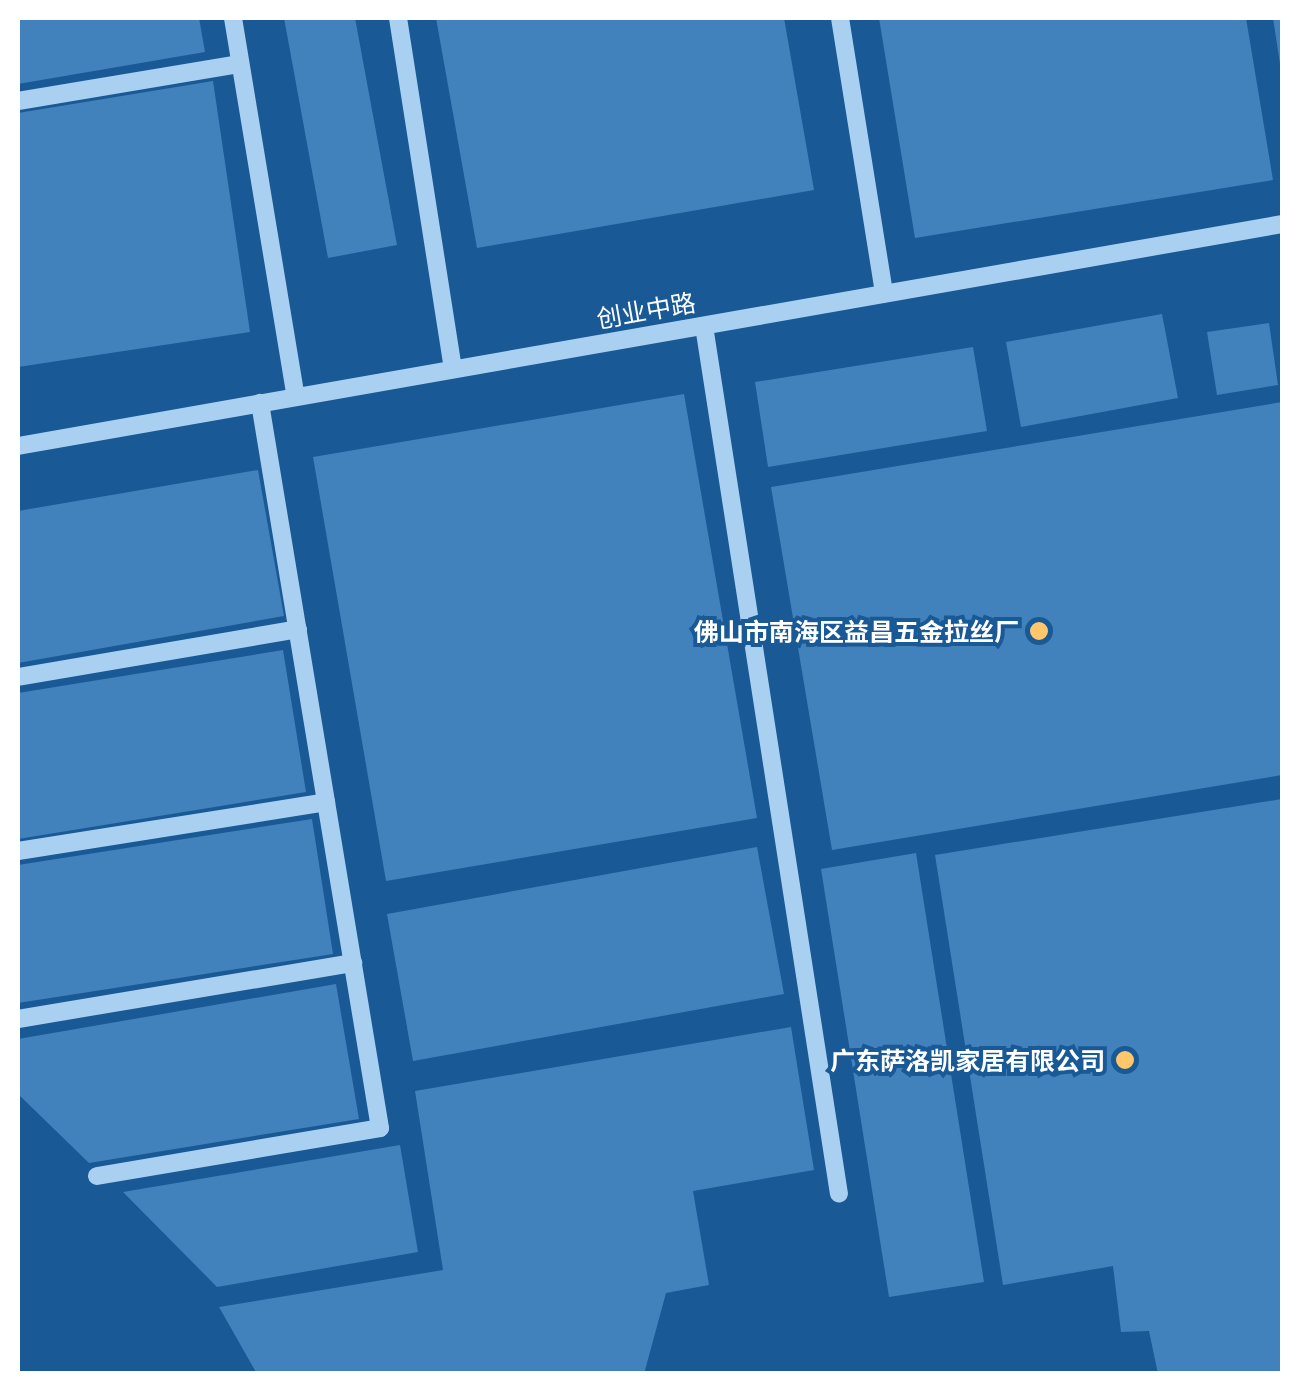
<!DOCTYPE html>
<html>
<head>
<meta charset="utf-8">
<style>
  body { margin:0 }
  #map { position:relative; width:1300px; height:1391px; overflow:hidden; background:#185996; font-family:"Open Sans","Noto Sans SC",sans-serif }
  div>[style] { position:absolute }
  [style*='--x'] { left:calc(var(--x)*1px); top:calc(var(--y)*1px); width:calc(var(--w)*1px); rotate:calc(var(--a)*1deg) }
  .building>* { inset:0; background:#4182bd }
  .minor>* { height:18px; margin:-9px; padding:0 9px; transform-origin:9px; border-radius:9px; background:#aad0f1 }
  .dots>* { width:28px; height:28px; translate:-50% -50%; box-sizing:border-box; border:5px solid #185996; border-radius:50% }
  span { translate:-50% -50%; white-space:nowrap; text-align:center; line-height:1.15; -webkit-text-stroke:8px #185996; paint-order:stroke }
  .street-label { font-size:25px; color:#fff }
  .poi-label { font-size:25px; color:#fff; font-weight:700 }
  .right { translate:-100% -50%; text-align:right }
  .frame { position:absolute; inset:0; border:20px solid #fff; pointer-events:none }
</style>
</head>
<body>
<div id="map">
  <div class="building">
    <i style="clip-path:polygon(18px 18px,199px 18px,205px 52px,18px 84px)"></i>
    <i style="clip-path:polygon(284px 18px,355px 18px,397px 245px,328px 258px)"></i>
    <i style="clip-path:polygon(436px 18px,784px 18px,814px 190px,477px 248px)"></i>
    <i style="clip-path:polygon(879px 18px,1246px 18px,1273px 180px,915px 238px)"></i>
    <i style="clip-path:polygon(1273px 18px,1282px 18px,1282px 64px,1280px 64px)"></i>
    <i style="clip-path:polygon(213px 81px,250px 332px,18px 367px,18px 113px)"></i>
    <i style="clip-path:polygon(1162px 314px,1178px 398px,1021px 427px,1006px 342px)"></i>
    <i style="clip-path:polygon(1269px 323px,1278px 385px,1217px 395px,1207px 332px)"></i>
    <i style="clip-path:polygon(973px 347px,987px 431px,768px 467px,755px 382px)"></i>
    <i style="clip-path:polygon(684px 394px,757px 818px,386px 881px,313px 457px)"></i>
    <i style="clip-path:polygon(1282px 402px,1282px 775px,832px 850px,771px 487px)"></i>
    <i style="clip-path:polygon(258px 470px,284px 616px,18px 663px,18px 511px)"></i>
    <i style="clip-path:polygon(283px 650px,306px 792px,18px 839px,18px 693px)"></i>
    <i style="clip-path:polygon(1282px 799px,1282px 1374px,1158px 1374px,1149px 1331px,1121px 1332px,1113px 1266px,1003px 1285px,935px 855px)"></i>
    <i style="clip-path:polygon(312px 819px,333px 954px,18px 1003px,18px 865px)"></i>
    <i style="clip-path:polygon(757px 847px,784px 994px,413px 1061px,387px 914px)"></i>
    <i style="clip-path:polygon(916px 853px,984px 1282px,889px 1297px,821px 869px)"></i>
    <i style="clip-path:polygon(336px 984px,359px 1119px,89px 1163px,18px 1094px,18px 1039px)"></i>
    <i style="clip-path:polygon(791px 1027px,814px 1170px,693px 1191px,709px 1285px,666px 1293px,644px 1374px,257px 1374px,219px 1307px,443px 1270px,415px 1091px)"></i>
    <i style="clip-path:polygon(400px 1145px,418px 1252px,217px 1287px,123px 1192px)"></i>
  </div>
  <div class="minor">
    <i style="--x:233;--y:18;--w:384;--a:80.6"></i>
    <i style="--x:398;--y:18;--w:355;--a:81.1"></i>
    <i style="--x:840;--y:18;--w:279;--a:80.9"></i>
    <i style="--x:18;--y:101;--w:225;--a:-9.5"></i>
    <i style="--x:704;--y:326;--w:878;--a:81.16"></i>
    <i style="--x:18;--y:446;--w:1283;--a:-9.96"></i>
    <i style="--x:18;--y:677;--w:284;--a:-9.7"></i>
    <i style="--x:18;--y:851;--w:312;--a:-9"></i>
    <i style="--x:18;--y:1019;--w:340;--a:-9.5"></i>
    <i style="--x:97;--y:1176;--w:287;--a:-9.6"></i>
    <i style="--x:380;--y:1128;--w:735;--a:-99.4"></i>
  </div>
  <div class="dots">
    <i style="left:1039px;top:631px;background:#ffc76a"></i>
    <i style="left:1125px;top:1060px;background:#ffc76a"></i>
  </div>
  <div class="street-label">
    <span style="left:646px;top:310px;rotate:-10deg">创业中路</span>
  </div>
  <div class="poi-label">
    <span class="right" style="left:1019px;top:631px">佛山市南海区益昌五金拉丝厂</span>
    <span class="right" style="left:1105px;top:1060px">广东萨洛凯家居有限公司</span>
  </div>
  <div class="frame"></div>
</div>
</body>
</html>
